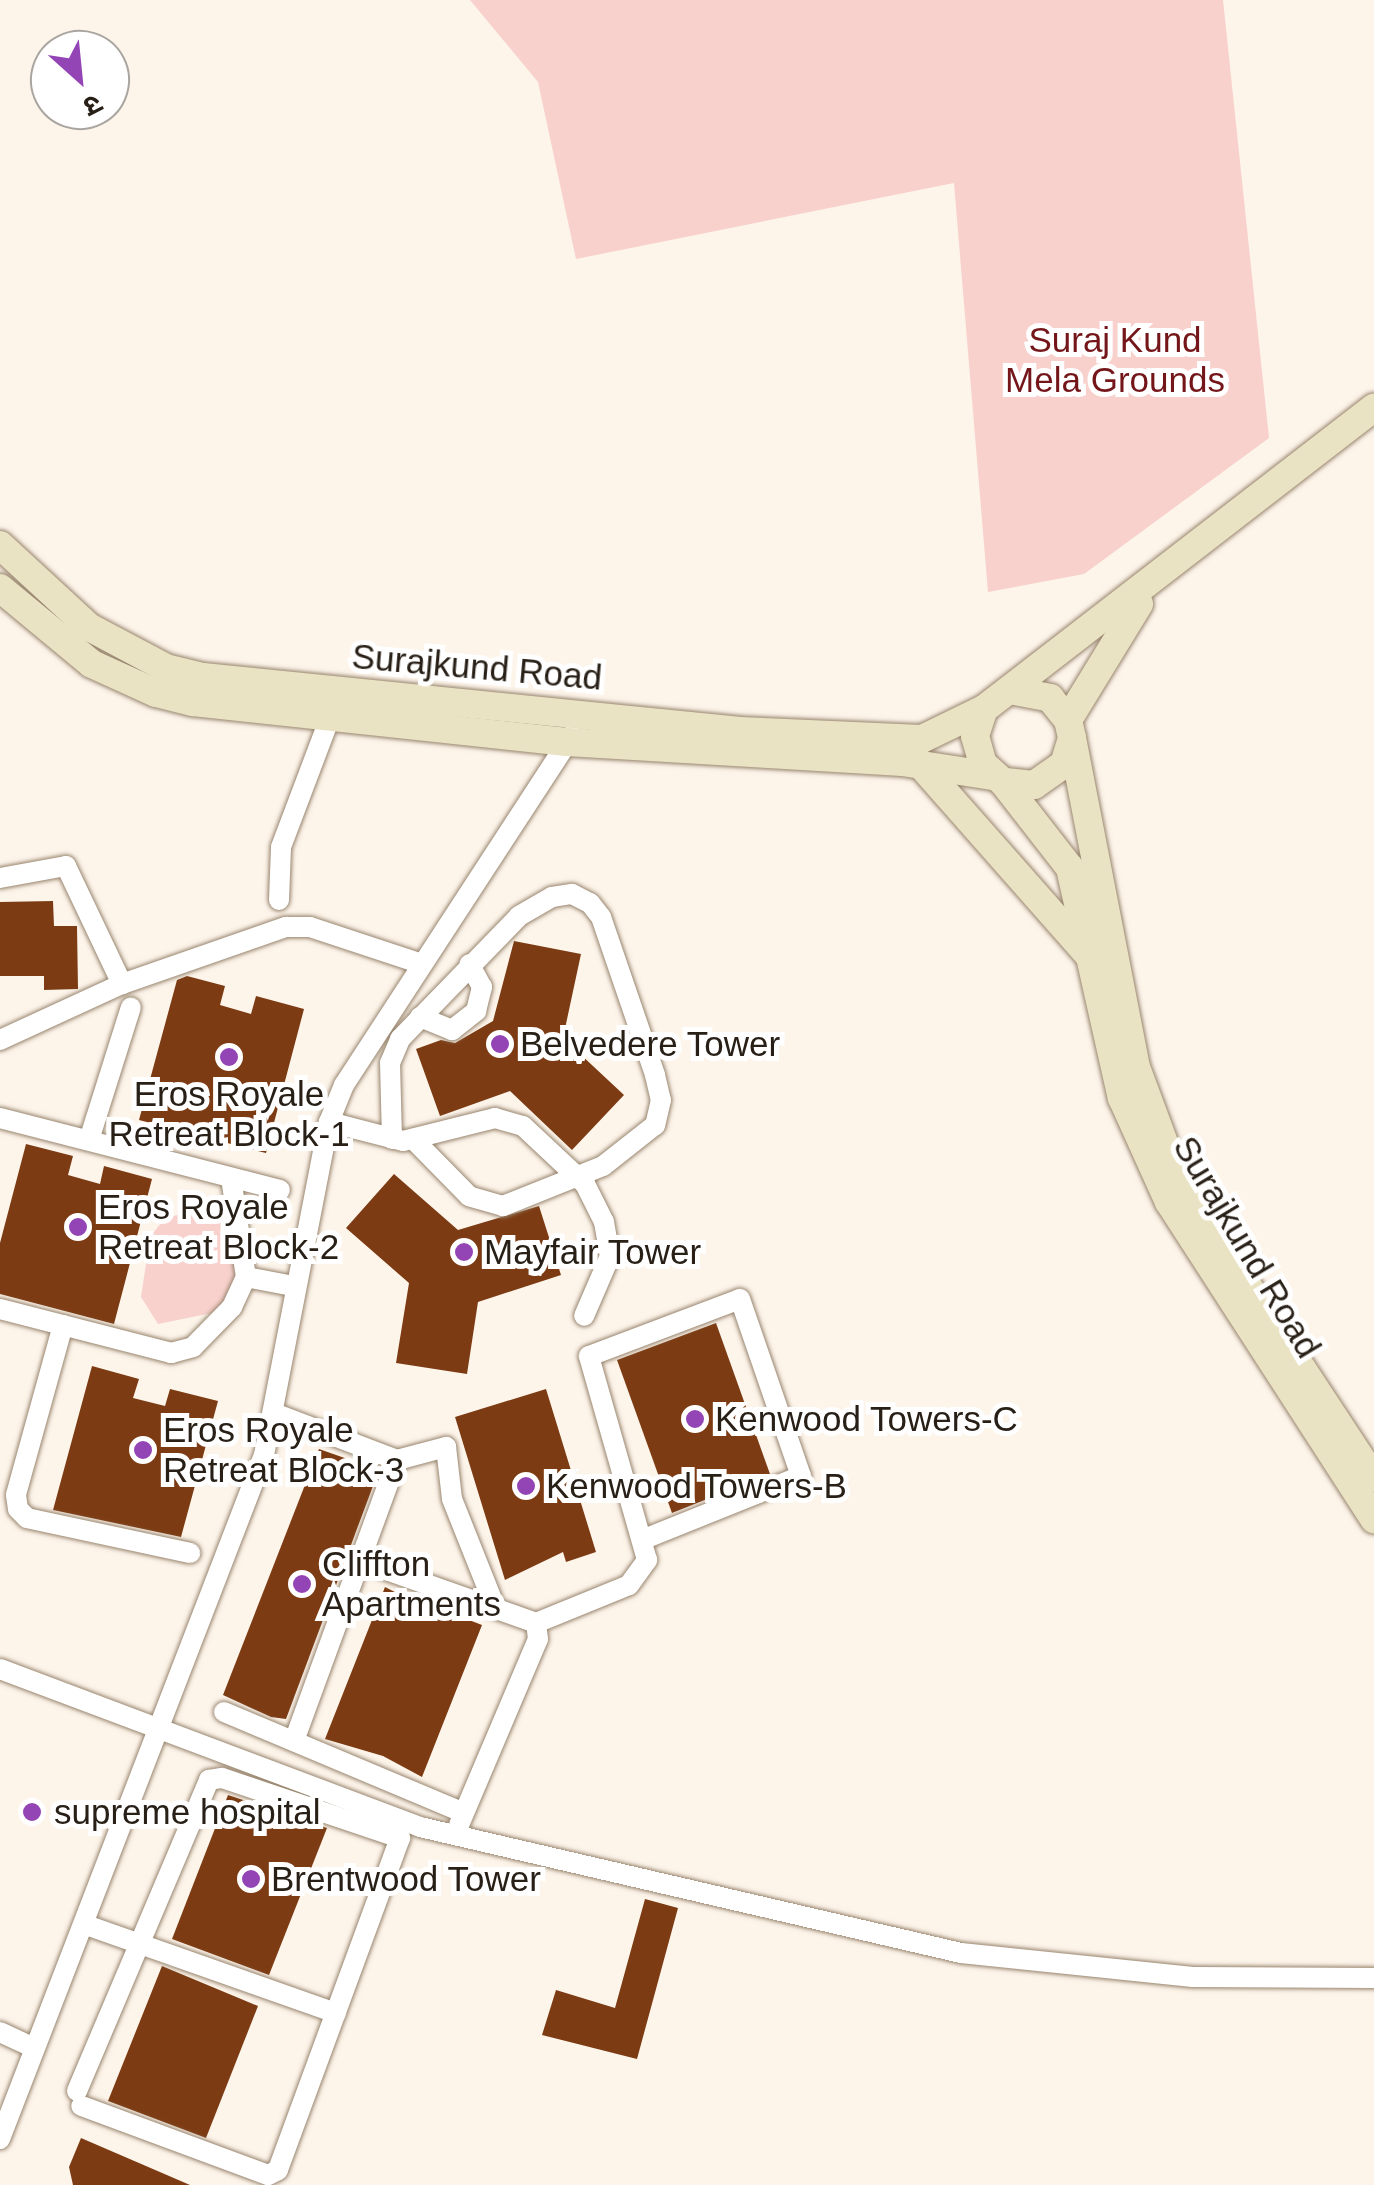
<!DOCTYPE html>
<html>
<head>
<meta charset="utf-8">
<style>
  body { margin:0 }
  #map { position:relative; width:1374px; height:2185px; overflow:hidden; background:#fdf4ea; font-family:Helvetica,"Noto Sans Devanagari",sans-serif }
  div>[style] { position:absolute }
  [style*='--x'] { left:calc(var(--x)*1px); top:calc(var(--y)*1px); width:calc(var(--w)*1px); rotate:calc(var(--a)*1deg) }
  .green>* { inset:0; background:#f8d1cd }
  .building>* { inset:0; background:#7c3b13 }
  .roads { filter:drop-shadow(0 0 2px #98856e) drop-shadow(0 0 2px #98856e) }
  .street>* { height:20px; margin:-10px; padding:0 10px; transform-origin:10px; border-radius:10px; background:#fff }
  .secondary>* { height:28px; margin:-14px; padding:0 14px; transform-origin:14px; border-radius:14px; background:#e9e2c3 }
  .dots>* { width:28px; height:28px; translate:-50% -50%; box-sizing:border-box; border:5px solid #fff; border-radius:50% }
  span { translate:-50% -50%; white-space:nowrap; text-align:center; line-height:1.15; -webkit-text-stroke:10px #fff; paint-order:stroke }
  .park-label { font-size:35px; color:#741619 }
  .street-label { font-size:35px; color:#282017 }
  .poi-label { font-size:35px; color:#282017 }
  .left { translate:0 -50%; text-align:left }
  .north { position:absolute; left:30px; top:30px; width:100px; height:100px; box-sizing:border-box; background:#fff; border:2px solid #a9a6a2; border-radius:50%; rotate:153deg; font-size:28px; font-weight:700; line-height:40px; text-align:center; color:#282017 }
  .north::after { content:''; display:block; margin:auto; width:35px; height:45px; background:#9445b5; clip-path:polygon(50% 0,100% 100%,50% 72%,0 100%) }
</style>
</head>
<body>
<div id="map">
  <div class="green">
    <i style="clip-path:polygon(470px 0,1223px 0,1269px 438px,1084px 574px,988px 592px,954px 183px,576px 259px,538px 82px)"></i>
    <i style="clip-path:polygon(190px 1212px,218px 1214px,233px 1229px,239px 1291px,212px 1313px,158px 1324px,141px 1297px,150px 1237px,165px 1218px)"></i>
  </div>
  <div class="building">
    <i style="clip-path:polygon(53px 901px,54px 926px,77px 926px,78px 989px,44px 990px,44px 976px,0 976px,0 902px)"></i>
    <i style="clip-path:polygon(514px 941px,581px 954px,563px 1038px,624px 1095px,572px 1150px,510px 1091px,440px 1116px,416px 1049px,441px 1040px,455px 1043px,493px 1021px)"></i>
    <i style="clip-path:polygon(187px 976px,225px 986px,220px 1005px,251px 1014px,256px 996px,304px 1009px,266px 1153px,139px 1120px,177px 980px)"></i>
    <i style="clip-path:polygon(26px 1144px,73px 1156px,68px 1175px,100px 1184px,104px 1166px,152px 1179px,114px 1324px,0 1294px,0 1243px)"></i>
    <i style="clip-path:polygon(394px 1174px,458px 1230px,539px 1206px,561px 1275px,478px 1302px,467px 1374px,396px 1363px,409px 1283px,346px 1228px)"></i>
    <i style="clip-path:polygon(716px 1323px,770px 1474px,672px 1513px,617px 1360px)"></i>
    <i style="clip-path:polygon(92px 1366px,139px 1379px,133px 1398px,165px 1406px,170px 1389px,218px 1401px,181px 1537px,53px 1510px)"></i>
    <i style="clip-path:polygon(546px 1389px,596px 1552px,566px 1562px,563px 1552px,505px 1580px,455px 1417px)"></i>
    <i style="clip-path:polygon(319px 1449px,379px 1470px,286px 1719px,271px 1717px,223px 1695px)"></i>
    <i style="clip-path:polygon(385px 1587px,446px 1618px,448px 1612px,482px 1625px,422px 1777px,383px 1756px,325px 1739px)"></i>
    <i style="clip-path:polygon(228px 1795px,327px 1828px,269px 1975px,172px 1939px)"></i>
    <i style="clip-path:polygon(645px 1899px,678px 1908px,637px 2059px,542px 2035px,556px 1990px,615px 2008px)"></i>
    <i style="clip-path:polygon(162px 1966px,258px 2006px,206px 2138px,108px 2101px)"></i>
    <i style="clip-path:polygon(81px 2138px,190px 2185px,73px 2185px,69px 2167px)"></i>
  </div>
  <div class="roads">
    <div class="street">
      <i style="--x:0;--y:878;--w:67;--a:-10.3"></i>
      <i style="--x:66;--y:866;--w:131;--a:64.6"></i>
      <i style="--x:279;--y:900;--w:53;--a:-87.8"></i>
      <i style="--x:281;--y:847;--w:139;--a:-69.3"></i>
      <i style="--x:420;--y:1017;--w:35;--a:22"></i>
      <i style="--x:452;--y:1030;--w:31;--a:-38"></i>
      <i style="--x:476;--y:1011;--w:25;--a:-76"></i>
      <i style="--x:482;--y:987;--w:26;--a:-119"></i>
      <i style="--x:0;--y:1040;--w:134;--a:-24.7"></i>
      <i style="--x:122;--y:984;--w:174;--a:-19.2"></i>
      <i style="--x:286;--y:927;--w:24;--a:0"></i>
      <i style="--x:310;--y:927;--w:118;--a:18.3"></i>
      <i style="--x:0;--y:1118;--w:289;--a:14.4"></i>
      <i style="--x:329;--y:1122;--w:76;--a:14.4"></i>
      <i style="--x:403;--y:1141;--w:95;--a:-14"></i>
      <i style="--x:495;--y:1118;--w:29;--a:16"></i>
      <i style="--x:523;--y:1126;--w:85;--a:43.1"></i>
      <i style="--x:585;--y:1184;--w:42;--a:63.4"></i>
      <i style="--x:604;--y:1222;--w:35;--a:80"></i>
      <i style="--x:610;--y:1256;--w:65;--a:113.4"></i>
      <i style="--x:392;--y:1139;--w:76;--a:-91.5"></i>
      <i style="--x:390;--y:1063;--w:26;--a:-67"></i>
      <i style="--x:400;--y:1039;--w:171;--a:-45.9"></i>
      <i style="--x:519;--y:916;--w:38;--a:-30"></i>
      <i style="--x:552;--y:897;--w:20;--a:-9"></i>
      <i style="--x:572;--y:894;--w:20;--a:27"></i>
      <i style="--x:590;--y:903;--w:18;--a:52"></i>
      <i style="--x:601;--y:917;--w:167;--a:71.1"></i>
      <i style="--x:655;--y:1075;--w:26;--a:77"></i>
      <i style="--x:661;--y:1100;--w:26;--a:103"></i>
      <i style="--x:655;--y:1125;--w:66;--a:141.7"></i>
      <i style="--x:603;--y:1166;--w:108;--a:158.2"></i>
      <i style="--x:503;--y:1206;--w:35;--a:-164"></i>
      <i style="--x:469;--y:1196;--w:77;--a:-134.5"></i>
      <i style="--x:89;--y:1140;--w:139;--a:-72.5"></i>
      <i style="--x:246;--y:1277;--w:48;--a:10.8"></i>
      <i style="--x:0;--y:1309;--w:177;--a:14.4"></i>
      <i style="--x:171;--y:1353;--w:23;--a:-15"></i>
      <i style="--x:193;--y:1347;--w:56;--a:-45.7"></i>
      <i style="--x:232;--y:1307;--w:33;--a:-65"></i>
      <i style="--x:246;--y:1277;--w:100;--a:-98.6"></i>
      <i style="--x:63;--y:1325;--w:176;--a:105.5"></i>
      <i style="--x:16;--y:1495;--w:14;--a:82"></i>
      <i style="--x:18;--y:1509;--w:13;--a:45"></i>
      <i style="--x:27;--y:1518;--w:167;--a:12.1"></i>
      <i style="--x:274;--y:1413;--w:132;--a:20.9"></i>
      <i style="--x:397;--y:1460;--w:51;--a:-14.9"></i>
      <i style="--x:446;--y:1447;--w:52;--a:83.4"></i>
      <i style="--x:452;--y:1499;--w:116;--a:68.3"></i>
      <i style="--x:364;--y:1562;--w:182;--a:19.5"></i>
      <i style="--x:536;--y:1623;--w:100;--a:-22.2"></i>
      <i style="--x:629;--y:1585;--w:31;--a:-54"></i>
      <i style="--x:647;--y:1560;--w:212;--a:-105.9"></i>
      <i style="--x:589;--y:1356;--w:161;--a:-20.7"></i>
      <i style="--x:740;--y:1299;--w:187;--a:71"></i>
      <i style="--x:801;--y:1476;--w:169;--a:158.1"></i>
      <i style="--x:0;--y:1669;--w:449;--a:20.6"></i>
      <i style="--x:420;--y:1827;--w:555;--a:13.11"></i>
      <i style="--x:961;--y:1953;--w:233;--a:5.9"></i>
      <i style="--x:1193;--y:1977;--w:181;--a:0.3"></i>
      <i style="--x:224;--y:1712;--w:260;--a:22.8"></i>
      <i style="--x:294;--y:1741;--w:299;--a:-69.9"></i>
      <i style="--x:459;--y:1825;--w:202;--a:-67"></i>
      <i style="--x:538;--y:1639;--w:16;--a:-97"></i>
      <i style="--x:86;--y:1925;--w:265;--a:19.4"></i>
      <i style="--x:0;--y:2032;--w:38;--a:25"></i>
      <i style="--x:77;--y:2091;--w:338;--a:-67"></i>
      <i style="--x:209;--y:1780;--w:13;--a:-9"></i>
      <i style="--x:222;--y:1778;--w:188;--a:18.6"></i>
      <i style="--x:400;--y:1838;--w:354;--a:110.2"></i>
      <i style="--x:278;--y:2170;--w:11;--a:153"></i>
      <i style="--x:268;--y:2175;--w:199;--a:-159.7"></i>
      <i style="--x:0;--y:2139;--w:733;--a:-68.9"></i>
      <i style="--x:264;--y:1455;--w:339;--a:-79"></i>
      <i style="--x:329;--y:1122;--w:40;--a:-68"></i>
      <i style="--x:344;--y:1085;--w:418;--a:-56.9"></i>
    </div>
    <div class="secondary">
      <i style="--x:0;--y:545;--w:121;--a:42.7"></i>
      <i style="--x:89;--y:627;--w:87;--a:28"></i>
      <i style="--x:166;--y:668;--w:38;--a:14"></i>
      <i style="--x:203;--y:677;--w:540;--a:5.74"></i>
      <i style="--x:740;--y:731;--w:182;--a:2.5"></i>
      <i style="--x:922;--y:739;--w:69;--a:-25.8"></i>
      <i style="--x:0;--y:588;--w:119;--a:39.6"></i>
      <i style="--x:92;--y:664;--w:70;--a:24.4"></i>
      <i style="--x:156;--y:693;--w:38;--a:14"></i>
      <i style="--x:193;--y:702;--w:376;--a:6.1"></i>
      <i style="--x:567;--y:742;--w:336;--a:3.4"></i>
      <i style="--x:902;--y:762;--w:91;--a:8.8"></i>
      <i style="--x:1015;--y:691;--w:36;--a:11"></i>
      <i style="--x:1050;--y:698;--w:28;--a:51"></i>
      <i style="--x:1068;--y:720;--w:18;--a:77"></i>
      <i style="--x:1072;--y:738;--w:27;--a:107"></i>
      <i style="--x:1064;--y:764;--w:37;--a:145"></i>
      <i style="--x:1034;--y:785;--w:31;--a:-174"></i>
      <i style="--x:1003;--y:782;--w:27;--a:-138"></i>
      <i style="--x:983;--y:764;--w:29;--a:-106"></i>
      <i style="--x:975;--y:736;--w:28;--a:-72"></i>
      <i style="--x:984;--y:709;--w:493;--a:-37.7"></i>
      <i style="--x:1068;--y:720;--w:136;--a:-58.5"></i>
      <i style="--x:1072;--y:738;--w:335;--a:79"></i>
      <i style="--x:1136;--y:1067;--w:90;--a:69.7"></i>
      <i style="--x:1167;--y:1151;--w:72;--a:62"></i>
      <i style="--x:1201;--y:1215;--w:315;--a:56.7"></i>
      <i style="--x:921;--y:765;--w:256;--a:48.6"></i>
      <i style="--x:1003;--y:782;--w:109;--a:52.1"></i>
      <i style="--x:1070;--y:868;--w:236;--a:77.3"></i>
      <i style="--x:1122;--y:1098;--w:114;--a:65.7"></i>
      <i style="--x:1169;--y:1202;--w:378;--a:57.1"></i>
    </div>
  </div>
  <div class="dots">
    <i style="left:500px;top:1044px;background:#9445b5"></i>
    <i style="left:229px;top:1057px;background:#9445b5"></i>
    <i style="left:78px;top:1227px;background:#9445b5"></i>
    <i style="left:464px;top:1252px;background:#9445b5"></i>
    <i style="left:695px;top:1419px;background:#9445b5"></i>
    <i style="left:143px;top:1450px;background:#9445b5"></i>
    <i style="left:526px;top:1486px;background:#9445b5"></i>
    <i style="left:302px;top:1584px;background:#9445b5"></i>
    <i style="left:32px;top:1812px;background:#9445b5"></i>
    <i style="left:251px;top:1879px;background:#9445b5"></i>
  </div>
  <div class="park-label">
    <span style="left:1115px;top:360px">Suraj Kund<br>Mela Grounds</span>
  </div>
  <div class="street-label">
    <span style="left:477px;top:667px;rotate:5deg">Surajkund Road</span>
    <span style="left:1247px;top:1247px;rotate:59deg">Surajkund Road</span>
  </div>
  <div class="poi-label">
    <span class="left" style="left:520px;top:1044px">Belvedere Tower</span>
    <span style="left:229px;top:1114px">Eros Royale<br>Retreat Block-1</span>
    <span class="left" style="left:98px;top:1227px">Eros Royale<br>Retreat Block-2</span>
    <span class="left" style="left:484px;top:1252px">Mayfair Tower</span>
    <span class="left" style="left:715px;top:1419px">Kenwood Towers-C</span>
    <span class="left" style="left:163px;top:1450px">Eros Royale<br>Retreat Block-3</span>
    <span class="left" style="left:546px;top:1486px">Kenwood Towers-B</span>
    <span class="left" style="left:322px;top:1584px">Cliffton<br>Apartments</span>
    <span class="left" style="left:54px;top:1812px">supreme hospital</span>
    <span class="left" style="left:271px;top:1879px">Brentwood Tower</span>
  </div>
  <div class="north">उ</div>
</div>
</body>
</html>
